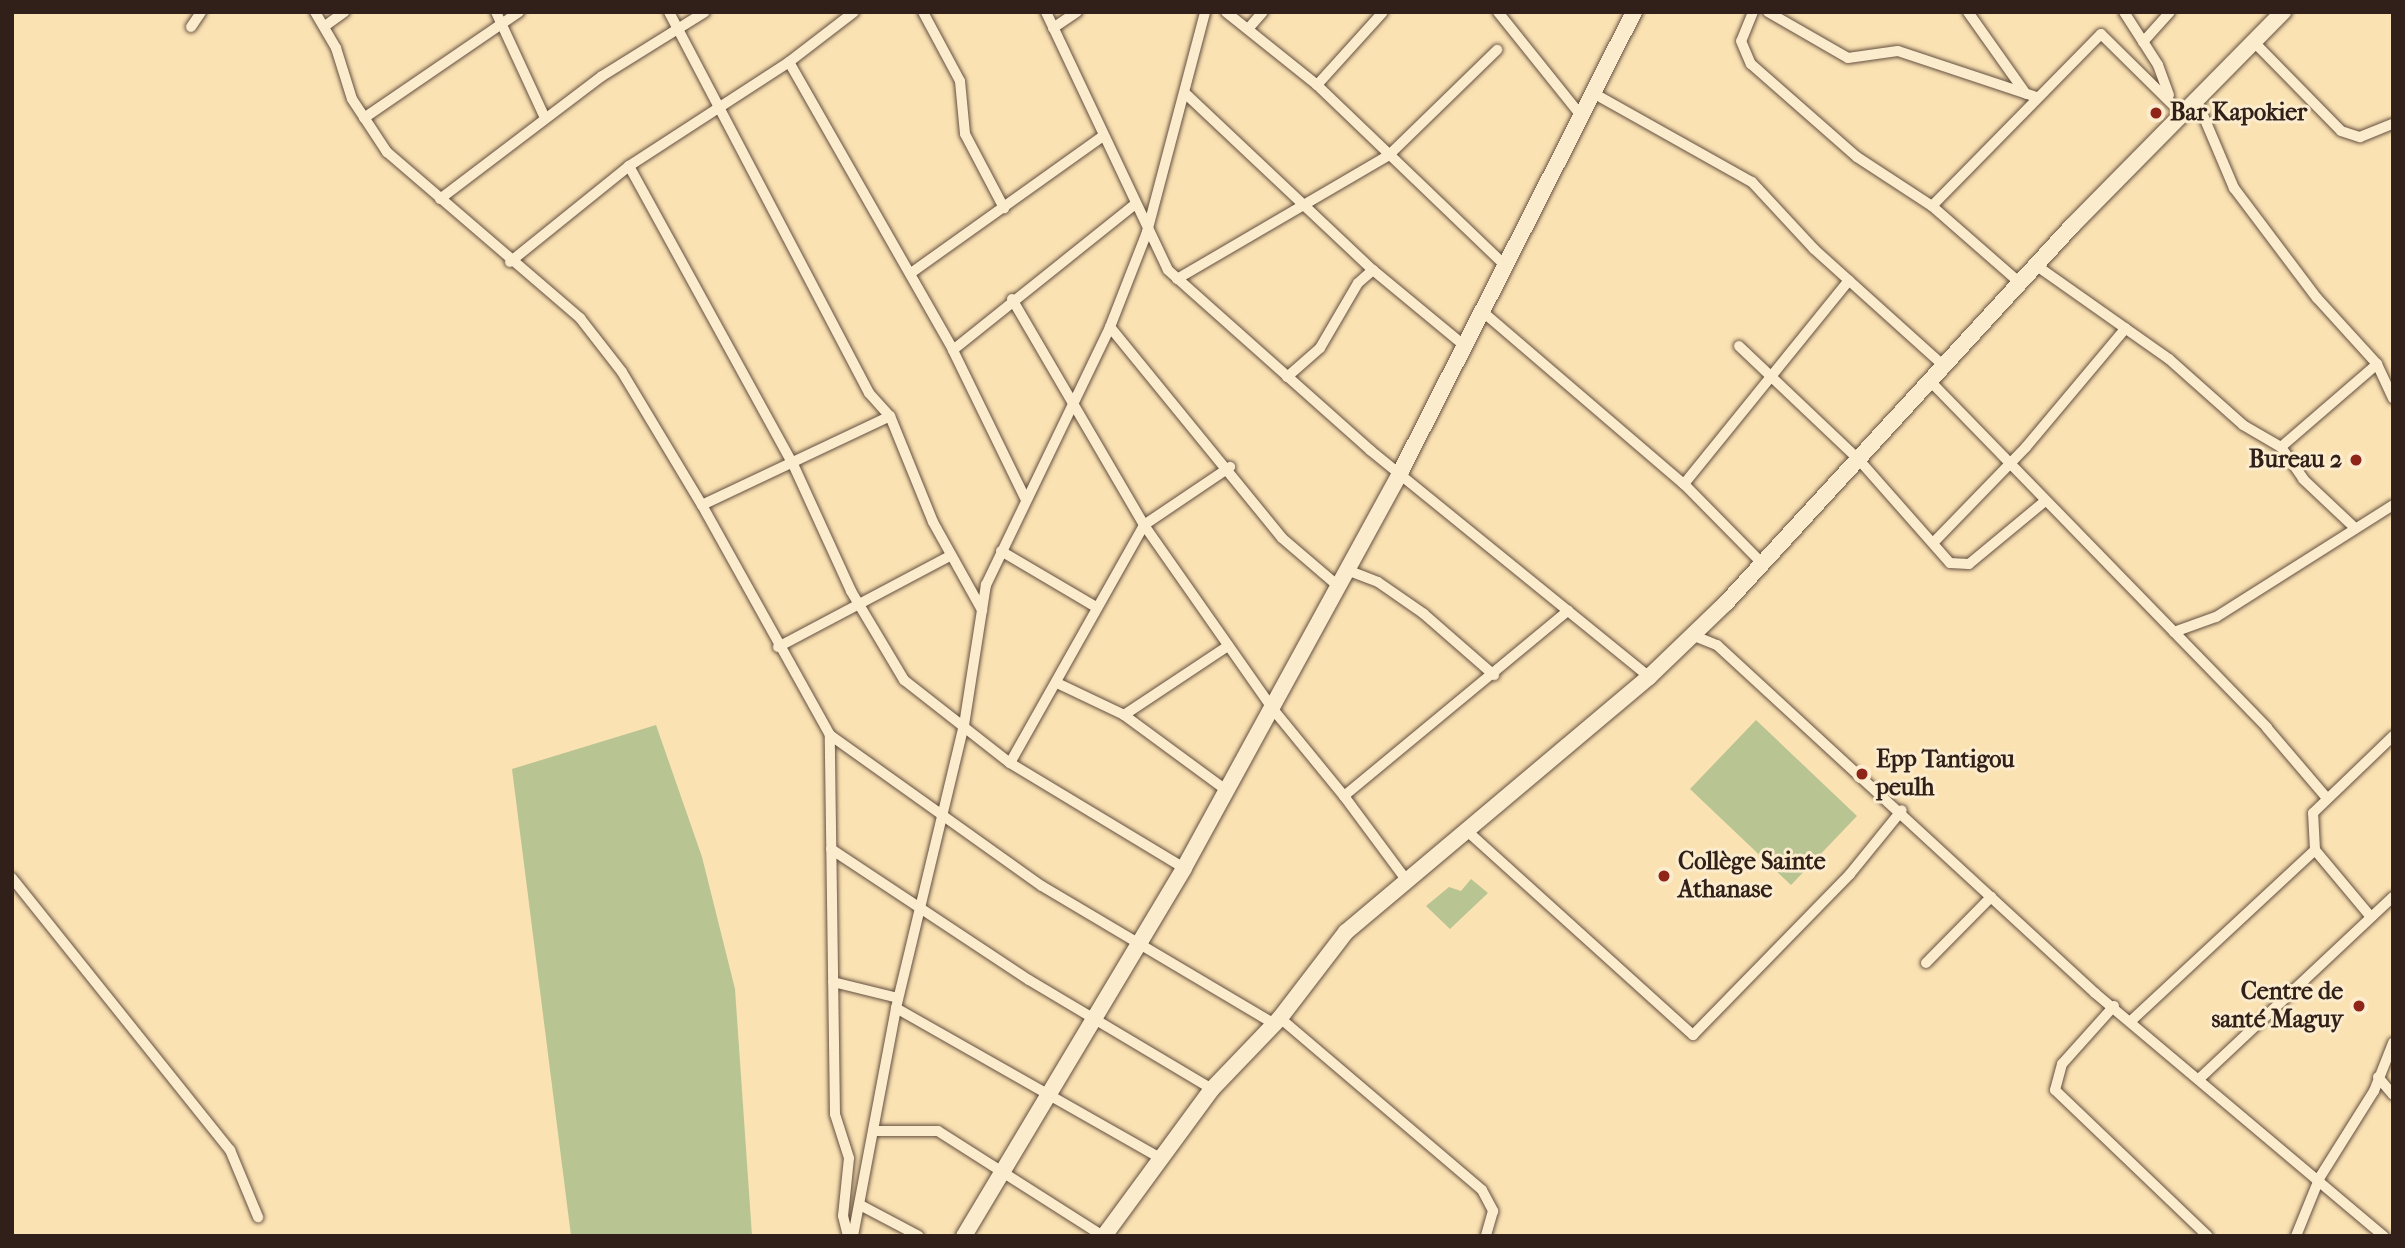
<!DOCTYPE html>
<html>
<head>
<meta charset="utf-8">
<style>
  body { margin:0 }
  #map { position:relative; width:2405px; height:1248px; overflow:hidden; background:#fbe2b3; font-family:"IM FELL French Canon",serif }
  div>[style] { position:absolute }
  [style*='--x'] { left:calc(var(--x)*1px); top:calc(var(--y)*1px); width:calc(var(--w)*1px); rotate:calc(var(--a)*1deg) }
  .green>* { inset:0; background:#b8c491 }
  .roads { filter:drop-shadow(0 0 2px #645040) drop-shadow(0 0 2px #645040) }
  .street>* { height:10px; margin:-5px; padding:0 5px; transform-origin:5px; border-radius:5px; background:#fcecce }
  .secondary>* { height:16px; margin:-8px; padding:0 8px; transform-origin:8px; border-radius:8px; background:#fcecce }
  .dots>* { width:19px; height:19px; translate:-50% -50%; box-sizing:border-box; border:4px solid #fcecce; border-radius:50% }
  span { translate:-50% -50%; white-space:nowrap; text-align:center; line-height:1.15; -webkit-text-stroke:6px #fcecce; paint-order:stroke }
  .poi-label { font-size:24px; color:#312019; font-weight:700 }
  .left { translate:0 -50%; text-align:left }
  .right { translate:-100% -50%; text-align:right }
  .frame { position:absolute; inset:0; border:14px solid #312019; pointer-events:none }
</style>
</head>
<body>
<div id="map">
  <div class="green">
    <i style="clip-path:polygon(1756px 720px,1857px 816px,1791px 885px,1690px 789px)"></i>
    <i style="clip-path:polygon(656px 725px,702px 857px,735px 989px,752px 1236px,571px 1236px,512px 769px)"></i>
    <i style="clip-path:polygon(1471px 879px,1488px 893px,1450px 929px,1426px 906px,1449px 887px,1461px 891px)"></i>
  </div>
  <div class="roads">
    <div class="street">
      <i style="--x:315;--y:12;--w:42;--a:59.7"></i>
      <i style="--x:336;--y:48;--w:53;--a:72.6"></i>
      <i style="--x:352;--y:99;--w:64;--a:56.6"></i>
      <i style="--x:387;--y:152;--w:255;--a:40.7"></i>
      <i style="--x:580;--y:318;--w:68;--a:52.1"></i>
      <i style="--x:622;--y:372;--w:155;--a:59"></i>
      <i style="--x:496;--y:12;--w:117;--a:65.2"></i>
      <i style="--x:669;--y:12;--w:430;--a:62.3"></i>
      <i style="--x:869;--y:393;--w:31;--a:48"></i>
      <i style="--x:890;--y:416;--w:114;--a:67.9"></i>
      <i style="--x:933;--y:522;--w:101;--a:60.9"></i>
      <i style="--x:923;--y:12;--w:78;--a:61.8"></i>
      <i style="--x:960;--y:81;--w:53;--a:84.6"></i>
      <i style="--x:965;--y:134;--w:84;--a:62.2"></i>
      <i style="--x:1046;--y:12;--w:285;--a:64.7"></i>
      <i style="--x:1168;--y:270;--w:271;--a:41.7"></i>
      <i style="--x:1370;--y:450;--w:360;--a:39.1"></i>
      <i style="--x:1226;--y:12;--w:117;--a:38.7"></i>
      <i style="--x:1317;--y:85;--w:262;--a:43.8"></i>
      <i style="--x:1498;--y:12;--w:134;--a:51.3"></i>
      <i style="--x:1753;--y:12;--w:31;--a:112"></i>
      <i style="--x:1741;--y:41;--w:25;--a:67"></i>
      <i style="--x:1751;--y:64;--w:141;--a:41.3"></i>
      <i style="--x:1857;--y:157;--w:90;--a:33.2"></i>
      <i style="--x:1932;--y:206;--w:117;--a:41.2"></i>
      <i style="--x:1768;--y:12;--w:92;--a:29.9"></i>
      <i style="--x:1848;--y:58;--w:50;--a:-8"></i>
      <i style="--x:1898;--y:51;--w:145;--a:18.4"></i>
      <i style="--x:1968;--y:12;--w:100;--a:54.7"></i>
      <i style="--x:2124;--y:12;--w:63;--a:57.3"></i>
      <i style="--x:2158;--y:65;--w:32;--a:70"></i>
      <i style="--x:325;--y:26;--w:24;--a:-36"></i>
      <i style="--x:191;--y:27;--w:18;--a:-56"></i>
      <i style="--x:1053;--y:28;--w:29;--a:-34"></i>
      <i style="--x:1248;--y:29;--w:23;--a:-49"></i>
      <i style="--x:2253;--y:41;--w:126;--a:45.6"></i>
      <i style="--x:2341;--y:131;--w:20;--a:18"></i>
      <i style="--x:2360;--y:137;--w:35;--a:-22"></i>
      <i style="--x:2143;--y:42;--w:40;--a:-48"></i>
      <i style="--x:789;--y:62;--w:331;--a:60.3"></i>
      <i style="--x:1317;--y:85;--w:98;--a:-47.9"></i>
      <i style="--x:1595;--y:94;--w:180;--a:29.3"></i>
      <i style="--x:1752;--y:182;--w:91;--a:47.2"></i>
      <i style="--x:1814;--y:249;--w:176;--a:42"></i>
      <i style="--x:1187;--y:95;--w:255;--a:43.3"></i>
      <i style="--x:1373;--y:270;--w:121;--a:39.6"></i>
      <i style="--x:2197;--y:101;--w:95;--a:67"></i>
      <i style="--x:2234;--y:188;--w:138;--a:53"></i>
      <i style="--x:2317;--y:298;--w:89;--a:47.7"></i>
      <i style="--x:2377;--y:364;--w:38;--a:65"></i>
      <i style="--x:364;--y:118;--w:188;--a:-34.4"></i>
      <i style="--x:629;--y:166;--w:338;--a:61.2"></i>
      <i style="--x:792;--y:462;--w:142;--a:65.4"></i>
      <i style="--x:851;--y:591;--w:104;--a:59.2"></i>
      <i style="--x:904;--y:680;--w:135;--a:38.1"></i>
      <i style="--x:1010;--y:763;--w:203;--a:31.1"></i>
      <i style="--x:440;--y:199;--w:203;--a:-37.2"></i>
      <i style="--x:602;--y:76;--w:121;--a:-31.9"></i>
      <i style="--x:1932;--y:206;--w:241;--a:-45.5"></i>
      <i style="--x:2101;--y:34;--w:115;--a:44.6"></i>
      <i style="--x:510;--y:262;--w:153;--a:-38.9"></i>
      <i style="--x:629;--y:166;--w:191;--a:-33"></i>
      <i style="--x:789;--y:62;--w:82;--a:-37.6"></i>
      <i style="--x:2037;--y:266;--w:161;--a:35.2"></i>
      <i style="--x:2169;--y:359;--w:99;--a:41.7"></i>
      <i style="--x:2243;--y:425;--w:44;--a:30.1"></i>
      <i style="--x:2281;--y:447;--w:39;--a:55"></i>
      <i style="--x:2303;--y:479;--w:71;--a:43.3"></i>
      <i style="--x:911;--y:273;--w:234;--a:-35.5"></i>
      <i style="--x:1177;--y:279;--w:246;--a:-30.3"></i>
      <i style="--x:1389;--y:155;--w:151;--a:-44.2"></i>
      <i style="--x:1012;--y:299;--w:262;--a:59.7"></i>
      <i style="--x:1144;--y:525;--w:223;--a:55"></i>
      <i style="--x:1272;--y:708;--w:114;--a:50.7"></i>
      <i style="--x:1344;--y:796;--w:291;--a:-39.6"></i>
      <i style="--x:1483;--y:312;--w:265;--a:40.6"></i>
      <i style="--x:1684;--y:484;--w:114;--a:45.4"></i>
      <i style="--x:1110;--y:327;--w:272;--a:50.8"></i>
      <i style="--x:1282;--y:538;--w:74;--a:40.6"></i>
      <i style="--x:1739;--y:346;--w:167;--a:43.5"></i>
      <i style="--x:1860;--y:461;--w:136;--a:48.6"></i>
      <i style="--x:1950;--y:563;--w:19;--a:3"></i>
      <i style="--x:1969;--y:564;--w:97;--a:-39.6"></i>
      <i style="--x:1287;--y:377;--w:44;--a:-41.3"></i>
      <i style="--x:1320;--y:348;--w:75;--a:-59.7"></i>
      <i style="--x:1358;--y:283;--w:20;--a:-41"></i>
      <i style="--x:1932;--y:383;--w:481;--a:45.8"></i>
      <i style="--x:2267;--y:728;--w:91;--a:49.5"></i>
      <i style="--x:2281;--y:447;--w:127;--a:-40.8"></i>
      <i style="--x:1684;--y:484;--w:262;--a:-51"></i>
      <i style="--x:1026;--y:500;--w:167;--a:-116"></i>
      <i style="--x:953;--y:350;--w:232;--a:-38.7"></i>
      <i style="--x:1934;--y:542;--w:132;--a:-45.9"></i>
      <i style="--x:2026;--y:447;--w:155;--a:-50"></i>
      <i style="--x:1001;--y:551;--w:110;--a:30.5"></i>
      <i style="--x:1347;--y:570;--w:33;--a:21"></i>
      <i style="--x:1378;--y:582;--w:56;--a:34.8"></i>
      <i style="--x:1424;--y:614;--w:93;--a:41.1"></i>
      <i style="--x:2174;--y:632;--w:45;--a:-19.7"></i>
      <i style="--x:2216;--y:617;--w:209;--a:-32.3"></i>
      <i style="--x:1692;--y:635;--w:27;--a:22"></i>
      <i style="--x:1717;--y:645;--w:514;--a:42.63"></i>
      <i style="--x:2095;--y:993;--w:378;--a:40.1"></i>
      <i style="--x:778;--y:647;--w:195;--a:-27.9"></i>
      <i style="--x:1057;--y:683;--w:74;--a:25.5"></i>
      <i style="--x:1124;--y:715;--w:127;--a:36.3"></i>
      <i style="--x:1124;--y:715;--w:125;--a:-33.6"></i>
      <i style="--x:830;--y:735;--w:260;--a:35.5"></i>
      <i style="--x:1042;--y:886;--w:269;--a:30.7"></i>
      <i style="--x:1010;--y:763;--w:273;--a:-60.6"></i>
      <i style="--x:1144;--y:525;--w:104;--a:-34"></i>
      <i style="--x:1344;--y:796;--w:102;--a:53.4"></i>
      <i style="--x:1466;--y:830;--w:306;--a:42.1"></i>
      <i style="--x:1693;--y:1035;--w:225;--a:-45.7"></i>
      <i style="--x:1850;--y:874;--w:82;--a:-50.9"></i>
      <i style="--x:831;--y:849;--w:237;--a:33.5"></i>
      <i style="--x:1029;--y:980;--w:213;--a:30.8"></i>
      <i style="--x:12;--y:878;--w:349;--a:51.3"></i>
      <i style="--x:230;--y:1150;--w:73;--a:67.3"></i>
      <i style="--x:2371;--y:917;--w:87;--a:-129.9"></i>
      <i style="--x:2315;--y:850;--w:37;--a:-93"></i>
      <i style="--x:2313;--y:813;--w:111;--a:-43.9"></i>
      <i style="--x:1926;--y:963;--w:93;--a:-45.4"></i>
      <i style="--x:833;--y:982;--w:67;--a:13.8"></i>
      <i style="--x:2114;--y:1006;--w:78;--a:131.9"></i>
      <i style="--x:2062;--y:1064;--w:27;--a:105"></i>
      <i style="--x:2055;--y:1090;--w:211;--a:43.7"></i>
      <i style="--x:896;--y:1008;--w:301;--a:29.6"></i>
      <i style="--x:1280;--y:1018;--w:265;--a:40.4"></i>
      <i style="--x:1482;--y:1190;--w:24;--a:62"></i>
      <i style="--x:1493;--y:1211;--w:26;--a:106"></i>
      <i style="--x:2132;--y:1020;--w:250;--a:-42.9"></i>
      <i style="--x:2378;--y:1077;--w:23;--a:50"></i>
      <i style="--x:2199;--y:1079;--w:266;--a:-43.2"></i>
      <i style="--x:874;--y:1131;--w:64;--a:0"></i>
      <i style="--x:938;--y:1131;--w:196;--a:32.5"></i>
      <i style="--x:862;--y:1206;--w:64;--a:27.8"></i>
      <i style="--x:848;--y:1236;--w:21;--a:-104"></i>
      <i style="--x:843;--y:1216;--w:58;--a:-84.1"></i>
      <i style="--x:849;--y:1158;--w:46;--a:-107.7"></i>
      <i style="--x:835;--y:1114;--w:379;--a:-90.8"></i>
      <i style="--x:830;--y:735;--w:263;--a:-119.1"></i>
      <i style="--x:702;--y:505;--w:208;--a:-25.3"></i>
      <i style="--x:853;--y:1236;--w:232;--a:-79.3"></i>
      <i style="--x:896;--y:1008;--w:291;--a:-76.5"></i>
      <i style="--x:964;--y:725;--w:142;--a:-81.1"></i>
      <i style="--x:986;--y:585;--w:286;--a:-64.3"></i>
      <i style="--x:1110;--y:327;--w:102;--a:-68.7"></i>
      <i style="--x:1147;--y:232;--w:228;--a:-75.2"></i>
      <i style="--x:2296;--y:1236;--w:64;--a:-67.9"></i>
      <i style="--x:2320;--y:1177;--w:102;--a:-57.9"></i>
      <i style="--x:2374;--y:1091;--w:52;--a:-68.4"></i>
    </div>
    <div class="secondary">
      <i style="--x:964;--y:1236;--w:429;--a:-59.1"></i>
      <i style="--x:1184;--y:868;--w:452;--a:-61.3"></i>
      <i style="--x:1401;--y:471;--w:515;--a:-63.09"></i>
      <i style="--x:1104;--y:1236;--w:182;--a:-53.7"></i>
      <i style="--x:1212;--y:1089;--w:98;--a:-46.2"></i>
      <i style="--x:1280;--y:1018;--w:108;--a:-52.5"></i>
      <i style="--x:1346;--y:932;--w:396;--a:-40.1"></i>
      <i style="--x:1649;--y:677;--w:107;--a:-43.9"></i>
      <i style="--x:1726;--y:603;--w:512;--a:-47.46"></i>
      <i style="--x:2072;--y:226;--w:301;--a:-45.4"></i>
    </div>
  </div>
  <div class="dots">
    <i style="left:2156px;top:113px;background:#8f2418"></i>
    <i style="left:2356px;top:460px;background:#8f2418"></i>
    <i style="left:1862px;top:774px;background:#8f2418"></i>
    <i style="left:1664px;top:876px;background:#8f2418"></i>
    <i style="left:2359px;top:1006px;background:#8f2418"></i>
  </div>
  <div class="poi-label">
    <span class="left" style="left:2170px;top:113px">Bar Kapokier</span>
    <span class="right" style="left:2342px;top:460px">Bureau 2</span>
    <span class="left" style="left:1876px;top:774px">Epp Tantigou<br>peulh</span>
    <span class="left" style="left:1678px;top:876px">Collège Sainte<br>Athanase</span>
    <span class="right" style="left:2343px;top:1006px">Centre de<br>santé Maguy</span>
  </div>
  <div class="frame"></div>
</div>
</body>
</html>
